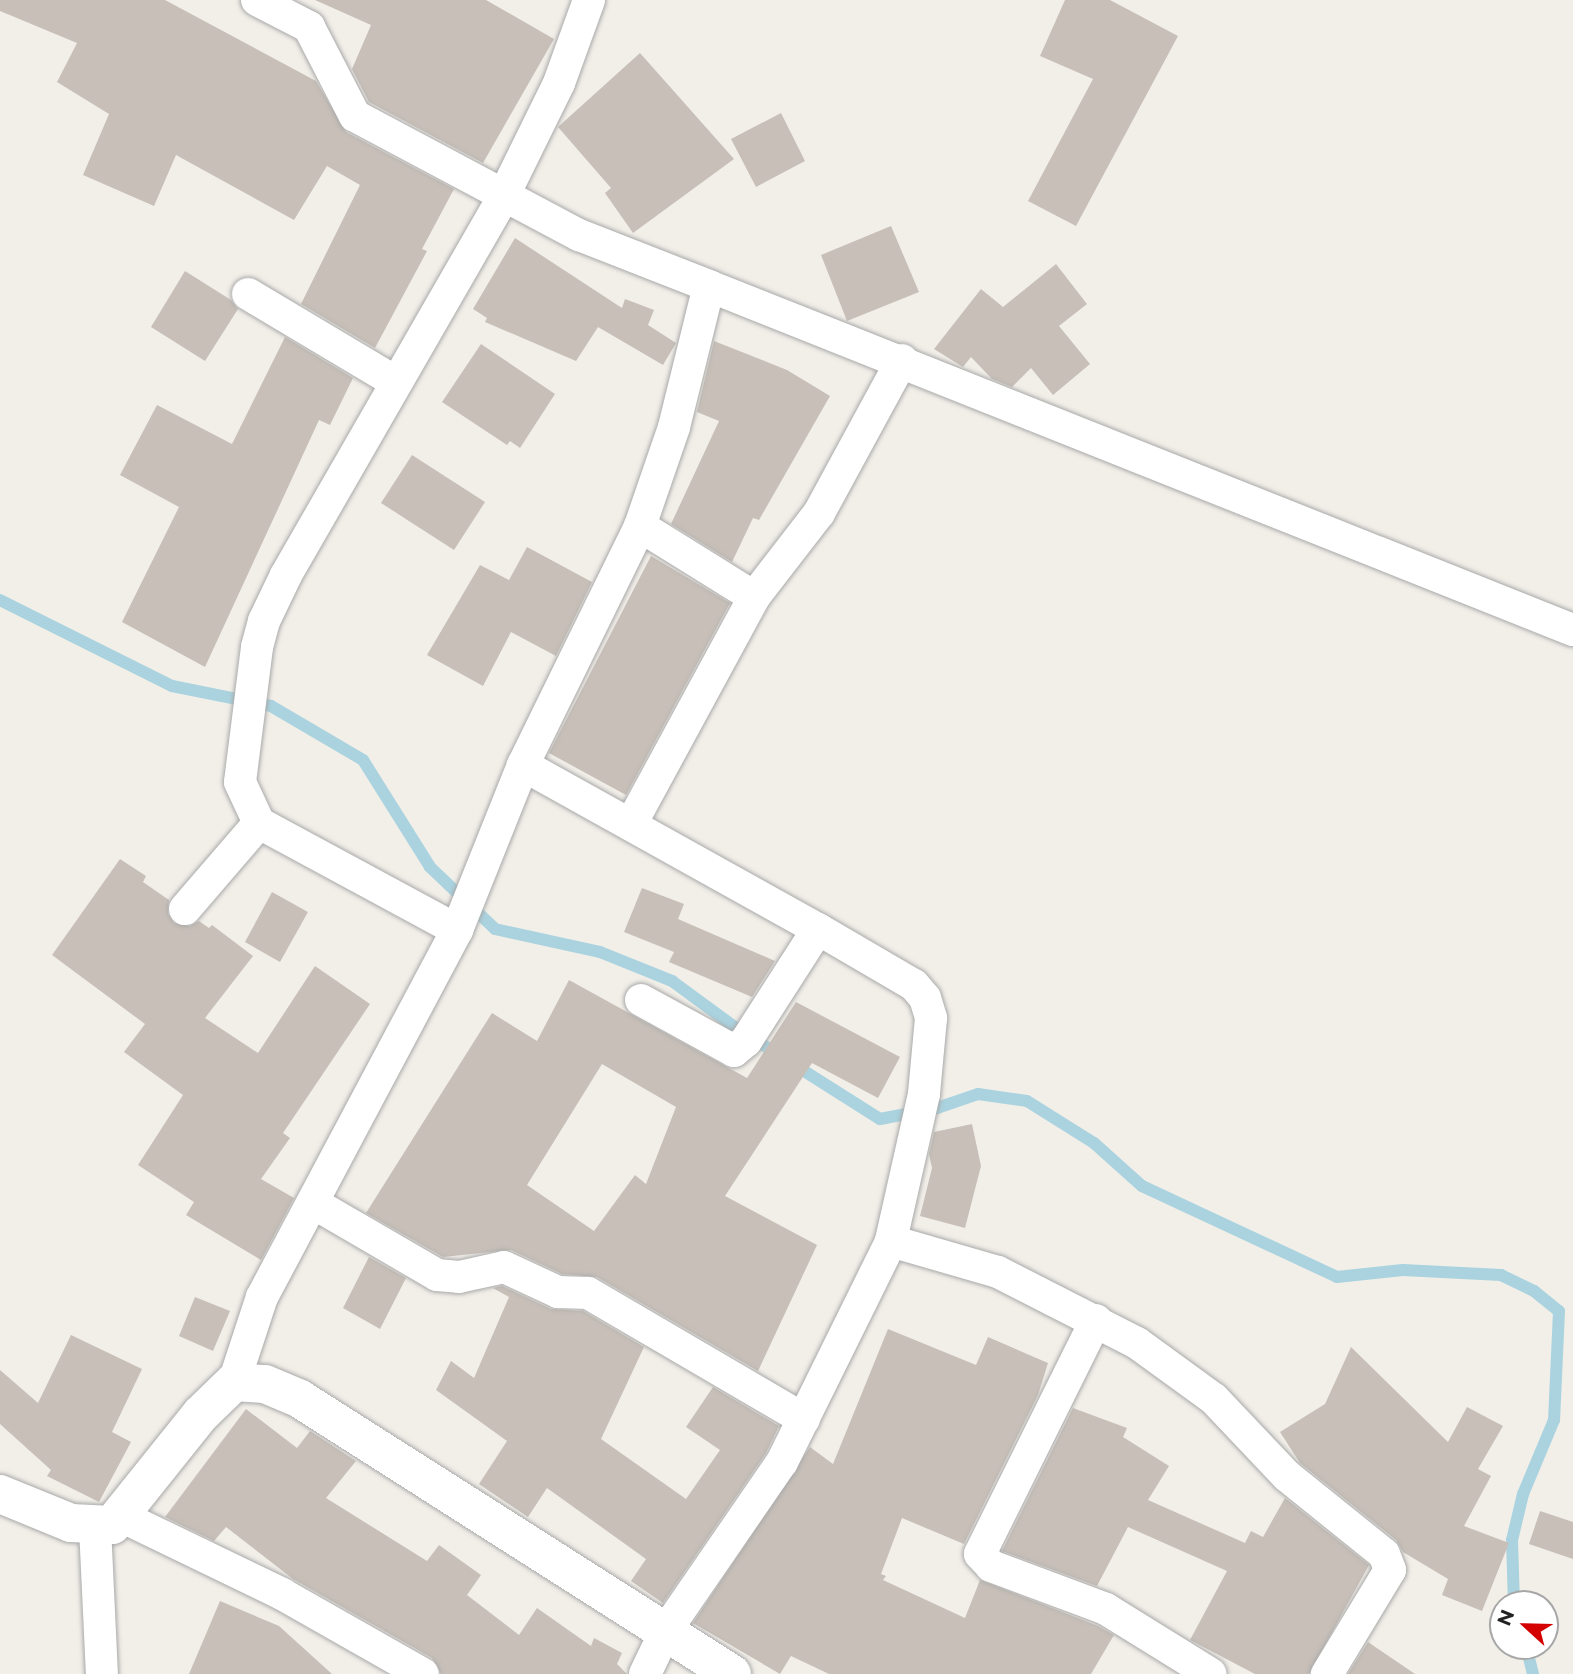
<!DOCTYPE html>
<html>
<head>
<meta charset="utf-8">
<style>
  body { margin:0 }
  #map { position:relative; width:1573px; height:1674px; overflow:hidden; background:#f2efe9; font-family:Montserrat,sans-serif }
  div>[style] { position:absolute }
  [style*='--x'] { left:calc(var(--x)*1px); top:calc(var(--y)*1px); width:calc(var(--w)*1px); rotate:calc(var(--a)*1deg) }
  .stream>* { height:12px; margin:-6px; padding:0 6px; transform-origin:6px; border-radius:6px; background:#aad3df }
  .building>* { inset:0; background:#c7bfb8 }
  .roads { filter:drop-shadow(0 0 2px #a9a9a9) drop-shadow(0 0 2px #a9a9a9) }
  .minor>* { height:32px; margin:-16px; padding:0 16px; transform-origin:16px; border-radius:16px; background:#fff }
  .tertiary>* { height:38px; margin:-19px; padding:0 19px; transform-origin:19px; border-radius:19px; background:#fff }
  span { translate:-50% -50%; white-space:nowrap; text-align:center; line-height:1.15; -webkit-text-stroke:7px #fff; paint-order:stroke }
  .north { position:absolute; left:1489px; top:1590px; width:70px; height:70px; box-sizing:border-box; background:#fff; border:2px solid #a7a7a7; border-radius:50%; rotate:292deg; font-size:19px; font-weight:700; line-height:28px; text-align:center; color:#222 }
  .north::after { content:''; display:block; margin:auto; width:24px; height:32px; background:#d40000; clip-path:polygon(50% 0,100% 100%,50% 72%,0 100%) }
</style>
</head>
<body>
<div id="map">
  <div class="stream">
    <i style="--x:0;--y:600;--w:192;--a:26.6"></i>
    <i style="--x:172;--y:686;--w:101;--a:11.4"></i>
    <i style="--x:271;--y:706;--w:107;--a:30.4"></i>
    <i style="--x:363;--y:760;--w:126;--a:57.9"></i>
    <i style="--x:430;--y:867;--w:90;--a:43.6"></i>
    <i style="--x:495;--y:929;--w:107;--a:12.4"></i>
    <i style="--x:600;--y:952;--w:78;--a:21.9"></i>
    <i style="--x:672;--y:981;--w:79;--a:36.3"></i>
    <i style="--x:736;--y:1028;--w:170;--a:32.3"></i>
    <i style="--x:880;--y:1119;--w:58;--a:-10.9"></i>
    <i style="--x:937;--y:1108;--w:43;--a:-18.9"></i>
    <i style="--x:978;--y:1094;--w:49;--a:8.1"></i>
    <i style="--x:1027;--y:1101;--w:79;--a:32.1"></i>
    <i style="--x:1094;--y:1143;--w:64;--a:41.9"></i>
    <i style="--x:1142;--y:1186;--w:215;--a:25"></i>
    <i style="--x:1337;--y:1277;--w:66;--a:-6.1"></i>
    <i style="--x:1403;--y:1270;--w:98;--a:2.9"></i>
    <i style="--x:1501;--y:1275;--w:37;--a:26"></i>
    <i style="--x:1534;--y:1291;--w:32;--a:39"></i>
    <i style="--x:1559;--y:1311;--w:109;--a:92.6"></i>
    <i style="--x:1554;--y:1420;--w:80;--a:112.7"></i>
    <i style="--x:1523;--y:1494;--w:47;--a:103.4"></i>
    <i style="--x:1512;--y:1540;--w:64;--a:88.2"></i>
    <i style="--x:1526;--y:1646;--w:29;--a:76"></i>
  </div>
  <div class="building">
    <i style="clip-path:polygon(0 0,165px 0,316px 81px,346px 132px,454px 189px,422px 249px,427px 251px,375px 348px,301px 304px,360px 185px,327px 166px,294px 220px,176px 155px,154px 206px,83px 175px,109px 114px,57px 82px,77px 43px,0 11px)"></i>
    <i style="clip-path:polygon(315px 0,486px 0,554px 39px,483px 163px,369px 102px,352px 69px,371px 25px)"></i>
    <i style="clip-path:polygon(1065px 0,1110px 0,1178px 36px,1076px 226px,1028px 201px,1093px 79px,1040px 56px)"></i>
    <i style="clip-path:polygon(640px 53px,734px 159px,633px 233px,605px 193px,611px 188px,558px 127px)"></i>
    <i style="clip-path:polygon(781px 113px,805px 161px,756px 187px,731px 139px)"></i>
    <i style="clip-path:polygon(891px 226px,919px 292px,847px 321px,821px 255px)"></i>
    <i style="clip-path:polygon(515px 238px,622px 308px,625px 299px,654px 310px,648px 325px,676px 343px,663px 365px,598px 327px,576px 361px,485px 322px,487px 318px,473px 309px)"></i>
    <i style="clip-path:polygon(1056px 264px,1087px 304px,1059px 326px,1090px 364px,1053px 395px,1031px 368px,1012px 387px,992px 379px,971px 357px,963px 367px,934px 349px,981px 289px,1003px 307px)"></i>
    <i style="clip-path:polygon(185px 271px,231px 300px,238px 309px,205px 361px,151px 327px)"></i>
    <i style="clip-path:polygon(285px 337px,353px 378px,330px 425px,319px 420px,205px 667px,122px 622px,179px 507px,120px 475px,157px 405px,232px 444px)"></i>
    <i style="clip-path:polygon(714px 341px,787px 370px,830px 396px,759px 520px,753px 518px,732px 562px,671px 524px,719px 421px,697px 412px)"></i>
    <i style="clip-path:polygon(481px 344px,555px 394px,520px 448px,510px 441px,507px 445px,442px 402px)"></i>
    <i style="clip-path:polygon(412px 455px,485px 502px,454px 550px,381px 503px)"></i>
    <i style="clip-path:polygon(527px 547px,592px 582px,556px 656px,511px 632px,483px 686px,427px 655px,480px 565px,509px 580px)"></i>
    <i style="clip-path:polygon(651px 556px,730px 603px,626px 795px,549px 753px)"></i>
    <i style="clip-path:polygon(120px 859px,146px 876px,143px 882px,169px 900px,168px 914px,174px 923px,190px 926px,199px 921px,209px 928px,212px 925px,253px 956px,205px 1018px,258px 1053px,315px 966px,370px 1004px,283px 1133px,290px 1138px,261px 1179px,294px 1198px,261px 1260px,186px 1215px,194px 1202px,138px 1165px,183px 1095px,124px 1052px,145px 1024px,52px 955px)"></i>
    <i style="clip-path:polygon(642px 888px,684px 904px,678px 919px,775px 961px,752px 997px,669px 962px,674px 952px,624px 932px)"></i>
    <i style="clip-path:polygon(272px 892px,308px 912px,280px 962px,245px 942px)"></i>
    <i style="clip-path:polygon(evenodd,569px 980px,747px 1078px,796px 1002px,900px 1057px,878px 1098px,812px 1063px,725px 1196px,817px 1245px,758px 1371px,597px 1277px,562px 1274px,511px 1250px,443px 1257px,366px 1213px,492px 1013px,537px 1041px,569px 980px,602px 1064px,676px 1107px,646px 1184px,635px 1175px,594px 1231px,527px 1185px,602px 1064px)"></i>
    <i style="clip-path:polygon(972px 1124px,981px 1166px,965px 1228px,920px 1216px,932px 1168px,929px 1154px,934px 1132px)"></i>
    <i style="clip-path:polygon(369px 1257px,406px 1278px,380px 1329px,343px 1308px)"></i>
    <i style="clip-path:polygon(502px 1286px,551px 1309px,583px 1311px,644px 1347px,601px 1439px,686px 1499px,720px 1450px,686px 1427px,713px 1387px,779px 1426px,766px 1453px,663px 1603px,631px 1581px,646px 1559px,547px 1488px,528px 1517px,479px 1484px,507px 1441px,436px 1390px,451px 1361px,474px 1378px,509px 1297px,493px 1288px)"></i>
    <i style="clip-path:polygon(195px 1297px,230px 1311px,213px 1351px,179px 1336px)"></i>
    <i style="clip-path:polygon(888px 1329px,976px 1365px,988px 1337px,1048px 1363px,1038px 1395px,964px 1544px,902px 1518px,881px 1574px,886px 1576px,883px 1580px,965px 1618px,980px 1580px,1098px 1626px,1114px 1635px,1091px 1674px,829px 1674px,791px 1656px,780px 1674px,693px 1623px,810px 1447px,833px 1464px)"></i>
    <i style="clip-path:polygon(71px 1335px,142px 1369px,112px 1432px,131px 1442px,99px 1502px,47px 1476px,51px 1470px,0 1424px,0 1370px,38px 1403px)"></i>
    <i style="clip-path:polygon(1351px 1347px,1448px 1442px,1467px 1407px,1503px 1426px,1478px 1469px,1491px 1476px,1464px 1526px,1509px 1543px,1482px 1611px,1442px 1595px,1448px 1579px,1403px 1552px,1396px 1540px,1300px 1463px,1280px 1432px,1325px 1404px)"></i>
    <i style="clip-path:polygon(1073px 1408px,1127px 1428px,1123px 1437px,1169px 1466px,1148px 1500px,1245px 1543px,1251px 1531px,1263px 1537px,1285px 1498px,1369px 1565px,1309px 1674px,1255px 1674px,1190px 1640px,1227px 1571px,1128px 1527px,1097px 1586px,1002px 1551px)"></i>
    <i style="clip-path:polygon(246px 1409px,297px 1448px,310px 1431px,356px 1461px,326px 1498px,427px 1561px,439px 1545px,481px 1575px,467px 1595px,519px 1635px,537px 1608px,591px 1646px,594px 1638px,622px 1653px,617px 1664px,627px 1674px,441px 1674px,432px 1658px,293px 1579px,226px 1527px,214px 1541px,165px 1517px)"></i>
    <i style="clip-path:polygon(1540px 1511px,1573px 1522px,1573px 1559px,1529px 1544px)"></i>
    <i style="clip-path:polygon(220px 1601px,279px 1626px,332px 1674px,189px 1674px)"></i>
    <i style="clip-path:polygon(1368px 1642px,1415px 1674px,1348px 1674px)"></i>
  </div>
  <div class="roads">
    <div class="minor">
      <i style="--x:257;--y:0;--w:59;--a:27.4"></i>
      <i style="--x:309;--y:27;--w:100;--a:62.7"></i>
      <i style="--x:355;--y:116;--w:254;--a:28"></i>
      <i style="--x:579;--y:235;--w:140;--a:21.4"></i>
      <i style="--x:248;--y:294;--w:170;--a:30.8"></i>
      <i style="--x:640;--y:526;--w:134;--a:31.9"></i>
      <i style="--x:523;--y:765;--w:338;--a:29.1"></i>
      <i style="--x:818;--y:929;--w:111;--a:30.3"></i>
      <i style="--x:914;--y:985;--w:17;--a:50"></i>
      <i style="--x:925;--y:998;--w:21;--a:73"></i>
      <i style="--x:931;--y:1018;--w:76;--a:95.3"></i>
      <i style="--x:924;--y:1094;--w:151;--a:102.7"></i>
      <i style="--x:631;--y:824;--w:258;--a:-61.5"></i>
      <i style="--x:754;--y:597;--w:106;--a:-52.3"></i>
      <i style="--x:819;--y:513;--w:174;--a:-61.5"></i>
      <i style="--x:185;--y:909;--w:113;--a:-49.3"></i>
      <i style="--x:457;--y:930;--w:225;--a:-151.6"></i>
      <i style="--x:259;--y:823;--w:45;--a:-114.9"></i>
      <i style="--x:240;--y:782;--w:136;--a:-82.8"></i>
      <i style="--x:257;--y:647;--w:27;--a:-75"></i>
      <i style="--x:264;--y:621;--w:51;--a:-64.4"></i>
      <i style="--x:286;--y:575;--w:436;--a:-60.1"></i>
      <i style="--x:503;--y:197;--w:127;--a:-63.8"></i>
      <i style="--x:559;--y:83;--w:88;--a:-70.1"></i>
      <i style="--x:641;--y:1000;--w:106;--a:28.7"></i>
      <i style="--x:734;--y:1051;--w:16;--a:-40"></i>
      <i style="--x:746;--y:1041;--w:133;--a:-57.3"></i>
      <i style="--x:315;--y:1204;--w:141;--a:30.2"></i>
      <i style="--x:437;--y:1275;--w:22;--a:5"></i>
      <i style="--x:459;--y:1277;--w:46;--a:-12.5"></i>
      <i style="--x:504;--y:1267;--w:60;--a:24.8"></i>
      <i style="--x:558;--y:1292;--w:30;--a:2"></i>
      <i style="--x:588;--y:1293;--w:250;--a:30.3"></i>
      <i style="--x:1096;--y:1320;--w:261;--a:116.4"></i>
      <i style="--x:980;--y:1554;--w:16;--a:47"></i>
      <i style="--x:991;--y:1566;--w:123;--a:20.5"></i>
      <i style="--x:1106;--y:1609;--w:123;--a:31.8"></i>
      <i style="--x:234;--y:1382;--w:89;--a:-71.8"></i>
      <i style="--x:262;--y:1297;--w:416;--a:-62"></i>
      <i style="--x:457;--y:930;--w:178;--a:-68.2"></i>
      <i style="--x:523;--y:765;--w:266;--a:-63.9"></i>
      <i style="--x:640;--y:526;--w:105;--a:-71"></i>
      <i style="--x:674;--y:427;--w:145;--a:-76.1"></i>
      <i style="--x:709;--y:286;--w:930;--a:21.71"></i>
      <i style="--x:123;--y:1517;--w:177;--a:25.8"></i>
      <i style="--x:282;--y:1594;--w:162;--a:29.6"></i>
      <i style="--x:95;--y:1527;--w:147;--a:87.3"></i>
      <i style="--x:645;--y:1674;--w:47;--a:-64.5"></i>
      <i style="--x:665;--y:1632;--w:206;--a:-55.5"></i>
      <i style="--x:782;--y:1462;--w:246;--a:-63.7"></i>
      <i style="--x:891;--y:1241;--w:111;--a:16.2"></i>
      <i style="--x:998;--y:1272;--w:156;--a:27.1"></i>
      <i style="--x:1137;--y:1343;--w:95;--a:36"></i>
      <i style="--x:1214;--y:1399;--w:106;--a:46.5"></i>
      <i style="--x:1287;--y:1476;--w:124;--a:38.8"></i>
      <i style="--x:1384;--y:1554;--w:17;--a:69"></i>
      <i style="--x:1390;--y:1570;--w:122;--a:121.2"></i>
    </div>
    <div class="tertiary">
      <i style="--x:0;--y:1494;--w:77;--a:22.2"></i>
      <i style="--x:71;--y:1523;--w:41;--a:2.8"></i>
      <i style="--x:112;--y:1525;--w:142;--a:-51.3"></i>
      <i style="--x:201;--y:1414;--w:46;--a:-44.1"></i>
      <i style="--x:234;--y:1382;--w:31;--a:4"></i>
      <i style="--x:265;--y:1384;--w:38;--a:23"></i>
      <i style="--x:300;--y:1399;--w:512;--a:32.48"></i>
    </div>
  </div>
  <div class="north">N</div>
</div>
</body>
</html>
